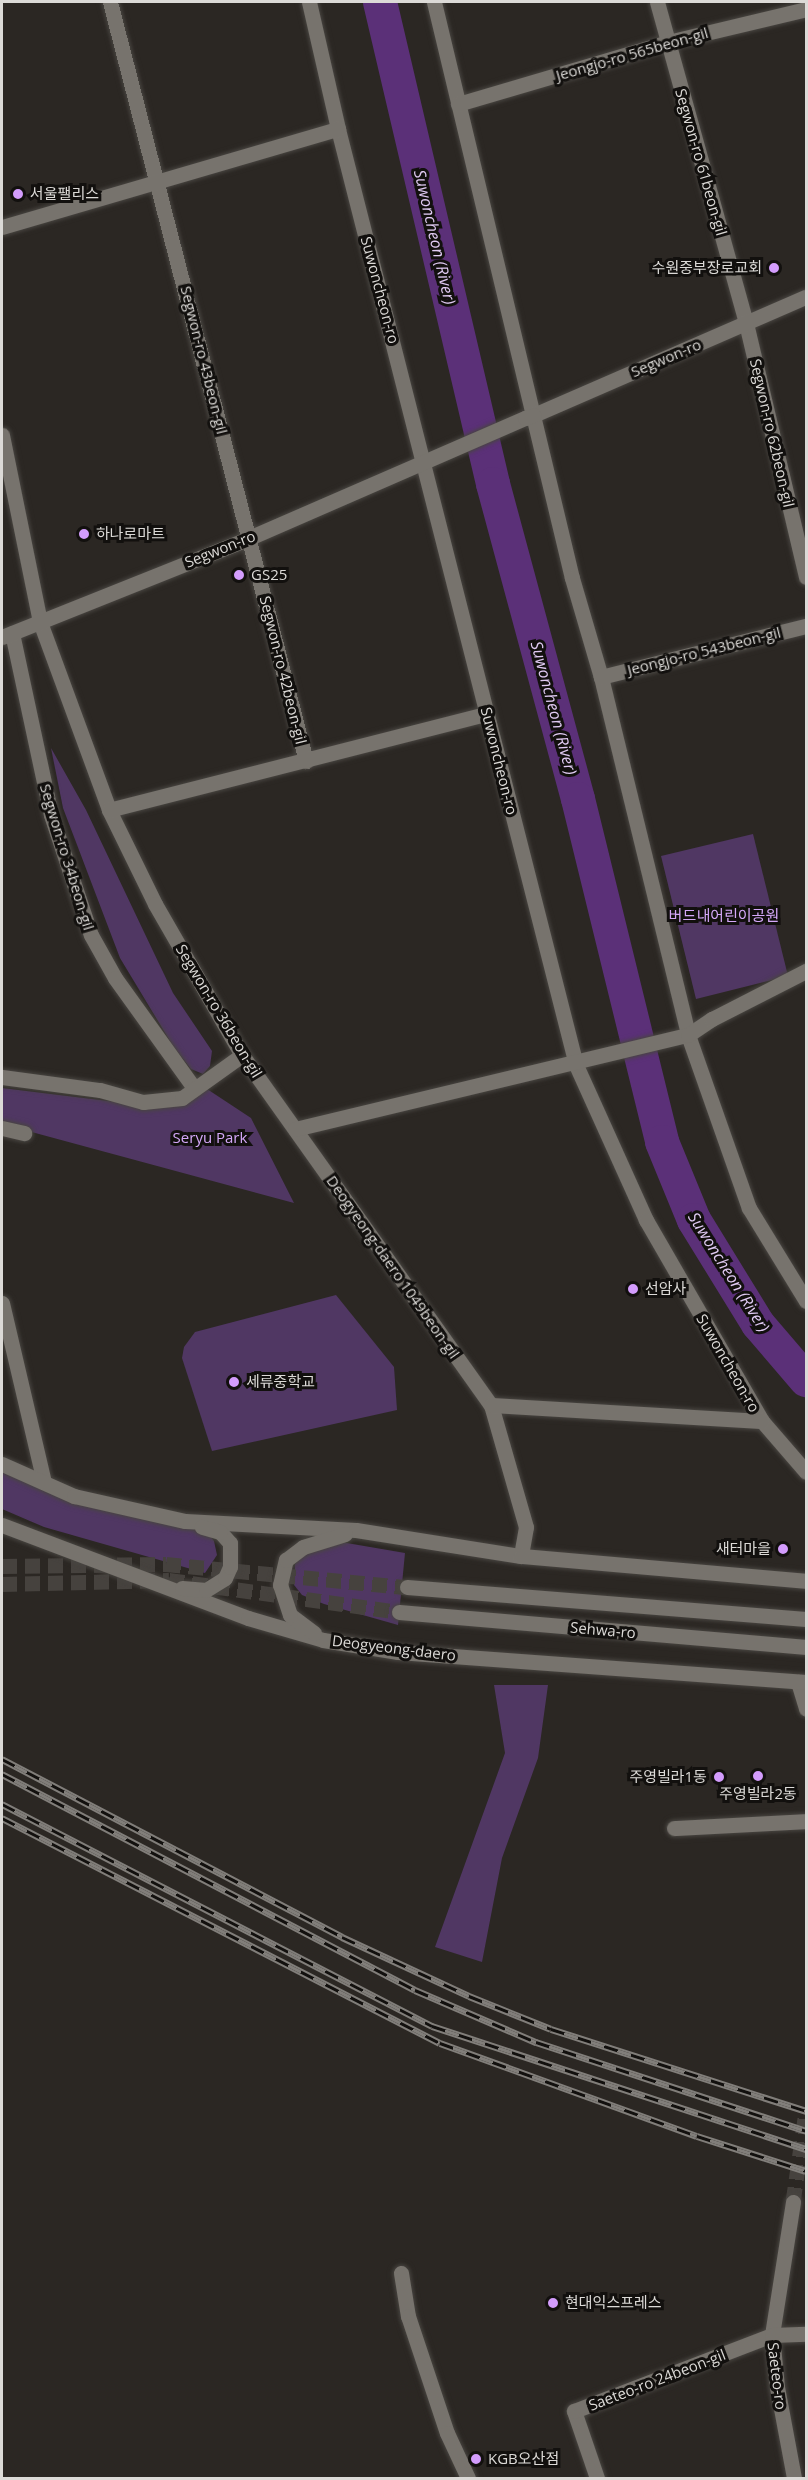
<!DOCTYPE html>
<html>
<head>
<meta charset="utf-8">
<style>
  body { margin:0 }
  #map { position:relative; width:808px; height:2480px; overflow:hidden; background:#2b2723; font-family:"Open Sans","Noto Sans KR",sans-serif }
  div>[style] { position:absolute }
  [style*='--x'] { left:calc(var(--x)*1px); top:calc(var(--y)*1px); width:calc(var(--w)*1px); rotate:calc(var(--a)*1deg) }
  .green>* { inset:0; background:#503763 }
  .river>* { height:34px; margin:-17px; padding:0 17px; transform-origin:17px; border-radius:17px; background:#5b3078 }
  .minor-tunnel>* { height:15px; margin-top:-7.5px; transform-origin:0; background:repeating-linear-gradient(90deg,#46423e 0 15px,transparent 0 23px) }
  .secondary-tunnel>* { height:15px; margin-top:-7.5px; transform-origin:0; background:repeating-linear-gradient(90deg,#46423e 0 15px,transparent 0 23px) }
  .roads { filter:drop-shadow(0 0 2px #484541) drop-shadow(0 0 2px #484541) }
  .minor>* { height:15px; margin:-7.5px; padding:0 7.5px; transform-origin:7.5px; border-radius:7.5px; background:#77736d }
  .tertiary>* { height:15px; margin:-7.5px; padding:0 7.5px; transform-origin:7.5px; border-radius:7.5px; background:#77736d }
  .secondary>* { height:15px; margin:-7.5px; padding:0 7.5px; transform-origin:7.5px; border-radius:7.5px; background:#77736d }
  .rail>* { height:7px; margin-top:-3.5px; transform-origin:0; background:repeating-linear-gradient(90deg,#12100e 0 14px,#817e7a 0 28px); box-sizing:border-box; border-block:2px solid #817e7a }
  .dots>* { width:16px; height:16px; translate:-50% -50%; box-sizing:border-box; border:3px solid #12100e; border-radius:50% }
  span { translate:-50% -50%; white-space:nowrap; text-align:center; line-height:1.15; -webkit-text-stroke:6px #12100e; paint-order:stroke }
  .street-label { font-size:15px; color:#dcdad7 }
  .poi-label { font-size:15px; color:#dcdad7 }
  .left { translate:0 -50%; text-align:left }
  .right { translate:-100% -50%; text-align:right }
  .park-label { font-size:15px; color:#d5a8f9 }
  .water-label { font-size:16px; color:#e0caf3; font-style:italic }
  .frame { position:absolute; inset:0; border:3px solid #dcdad7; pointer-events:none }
</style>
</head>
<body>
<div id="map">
  <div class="green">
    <i style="clip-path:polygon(51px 748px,86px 810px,173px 993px,212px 1051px,210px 1066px,203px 1074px,191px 1069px,173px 1046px,120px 958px,63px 808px)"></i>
    <i style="clip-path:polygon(753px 834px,788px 976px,696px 999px,661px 856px)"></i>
    <i style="clip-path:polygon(2px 1088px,141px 1105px,189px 1103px,207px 1089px,251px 1118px,294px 1203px,2px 1124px)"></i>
    <i style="clip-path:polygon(336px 1295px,394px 1367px,397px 1410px,212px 1451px,182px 1358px,184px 1347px,195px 1332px)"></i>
    <i style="clip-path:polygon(2px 1472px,85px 1506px,207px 1532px,214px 1541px,217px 1555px,205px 1573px,44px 1527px,2px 1509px)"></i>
    <i style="clip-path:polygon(335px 1541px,405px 1553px,398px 1625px,324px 1604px,302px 1595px,294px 1585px,295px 1564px,304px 1554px)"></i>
    <i style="clip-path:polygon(494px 1685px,548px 1685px,538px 1758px,502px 1858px,482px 1962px,435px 1947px,505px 1753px)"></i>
  </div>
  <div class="river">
    <i style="--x:380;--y:2;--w:495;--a:76.8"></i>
    <i style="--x:493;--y:484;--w:326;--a:74.9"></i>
    <i style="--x:578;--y:799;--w:353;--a:76.2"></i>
    <i style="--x:662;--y:1142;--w:84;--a:67.7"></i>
    <i style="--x:694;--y:1220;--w:122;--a:58.4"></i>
    <i style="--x:758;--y:1324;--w:74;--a:49.4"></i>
  </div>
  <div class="minor-tunnel">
    <i style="--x:793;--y:2202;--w:91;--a:-81.8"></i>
  </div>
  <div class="secondary-tunnel">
    <i style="--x:2;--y:1566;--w:164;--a:-0.7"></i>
    <i style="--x:166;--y:1564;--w:242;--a:5.5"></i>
    <i style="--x:2;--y:1584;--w:167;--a:-1.4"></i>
    <i style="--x:169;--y:1580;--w:232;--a:7.9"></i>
  </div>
  <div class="roads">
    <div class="minor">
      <i style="--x:110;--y:2;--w:784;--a:75.52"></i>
      <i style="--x:309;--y:2;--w:130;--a:77.1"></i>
      <i style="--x:338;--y:129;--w:966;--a:75.73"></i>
      <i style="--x:576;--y:1065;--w:170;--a:65.7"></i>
      <i style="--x:646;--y:1220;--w:232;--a:60"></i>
      <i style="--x:762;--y:1421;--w:67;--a:49.2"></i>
      <i style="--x:434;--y:2;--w:592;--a:76.53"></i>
      <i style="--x:572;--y:578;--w:103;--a:73.7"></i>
      <i style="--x:601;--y:677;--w:368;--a:76.3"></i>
      <i style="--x:688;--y:1035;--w:183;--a:70.6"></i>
      <i style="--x:749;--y:1208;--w:109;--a:58.5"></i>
      <i style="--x:657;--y:2;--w:333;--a:74.5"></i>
      <i style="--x:746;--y:323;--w:261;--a:76.7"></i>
      <i style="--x:458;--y:104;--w:219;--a:-16.4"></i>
      <i style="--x:668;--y:42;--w:142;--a:-13.4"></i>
      <i style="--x:2;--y:227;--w:350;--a:-16.3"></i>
      <i style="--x:2;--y:435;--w:191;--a:78.5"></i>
      <i style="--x:40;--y:622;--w:200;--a:69.8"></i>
      <i style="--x:109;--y:810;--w:105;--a:63.9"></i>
      <i style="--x:155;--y:904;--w:174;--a:60.1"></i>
      <i style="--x:242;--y:1055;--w:430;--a:54.6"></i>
      <i style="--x:491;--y:1405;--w:127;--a:74"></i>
      <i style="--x:526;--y:1527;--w:29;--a:100"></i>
      <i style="--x:12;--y:633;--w:186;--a:77.9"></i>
      <i style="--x:51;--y:815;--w:126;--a:71.6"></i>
      <i style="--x:91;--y:935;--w:49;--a:60.8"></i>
      <i style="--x:115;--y:978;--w:135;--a:54.3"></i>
      <i style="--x:601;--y:677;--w:211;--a:-14"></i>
      <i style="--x:109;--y:810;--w:390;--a:-14.3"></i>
      <i style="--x:2;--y:1077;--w:99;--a:7.6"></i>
      <i style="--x:100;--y:1090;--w:45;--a:15.6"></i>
      <i style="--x:143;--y:1102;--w:39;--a:-6"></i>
      <i style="--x:182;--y:1098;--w:74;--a:-35.6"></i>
      <i style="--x:2;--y:1128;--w:23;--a:13"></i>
      <i style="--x:295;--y:1129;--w:404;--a:-13.5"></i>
      <i style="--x:688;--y:1035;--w:29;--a:-34"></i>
      <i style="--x:712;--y:1019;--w:106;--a:-27.1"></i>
      <i style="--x:2;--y:1303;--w:184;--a:76.8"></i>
      <i style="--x:491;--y:1405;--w:271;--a:3.4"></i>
      <i style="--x:798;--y:1682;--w:28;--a:73"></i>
      <i style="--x:674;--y:1828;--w:132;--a:-3"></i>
      <i style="--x:793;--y:2202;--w:135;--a:99"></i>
      <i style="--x:772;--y:2335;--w:52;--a:84.5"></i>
      <i style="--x:777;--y:2387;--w:93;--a:79.4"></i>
      <i style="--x:401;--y:2273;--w:44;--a:80.8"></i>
      <i style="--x:408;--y:2316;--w:123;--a:71.6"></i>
      <i style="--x:447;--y:2433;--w:50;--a:65"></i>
      <i style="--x:597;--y:2478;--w:71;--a:-108.9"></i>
      <i style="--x:574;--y:2411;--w:212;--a:-21"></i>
      <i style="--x:772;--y:2335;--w:34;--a:-2"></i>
    </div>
    <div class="tertiary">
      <i style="--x:534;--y:415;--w:296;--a:-23.5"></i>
      <i style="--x:2;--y:637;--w:266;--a:-21.8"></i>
      <i style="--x:249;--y:538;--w:301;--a:-23.5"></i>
    </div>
    <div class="secondary">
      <i style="--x:525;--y:418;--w:9;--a:-18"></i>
      <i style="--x:2;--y:1464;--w:79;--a:24"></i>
      <i style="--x:74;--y:1496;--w:114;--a:12.7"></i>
      <i style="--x:185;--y:1521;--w:171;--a:3"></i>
      <i style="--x:356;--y:1530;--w:167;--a:9"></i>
      <i style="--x:521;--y:1556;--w:286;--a:5"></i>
      <i style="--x:2;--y:1525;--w:263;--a:20.7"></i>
      <i style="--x:248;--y:1618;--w:78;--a:16.3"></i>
      <i style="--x:323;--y:1640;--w:76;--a:9.1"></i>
      <i style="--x:398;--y:1652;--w:409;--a:4.2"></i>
      <i style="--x:407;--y:1587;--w:400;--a:4.6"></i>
      <i style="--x:182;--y:1588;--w:24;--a:5"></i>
      <i style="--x:206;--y:1590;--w:22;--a:-32"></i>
      <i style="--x:225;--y:1578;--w:12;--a:-66"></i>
      <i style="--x:230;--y:1567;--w:24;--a:-90"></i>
      <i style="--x:230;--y:1543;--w:15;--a:-132"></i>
      <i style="--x:220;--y:1532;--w:19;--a:-164"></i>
      <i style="--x:399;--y:1612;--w:409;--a:4.9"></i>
      <i style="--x:314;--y:1633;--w:30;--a:-143"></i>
      <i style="--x:290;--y:1615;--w:32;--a:-108"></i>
      <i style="--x:280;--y:1585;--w:26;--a:-77"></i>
      <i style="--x:286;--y:1560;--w:21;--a:-37"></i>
      <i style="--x:303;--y:1547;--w:44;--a:-17.2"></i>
    </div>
  </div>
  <div class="rail">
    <i style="--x:2;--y:1759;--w:384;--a:27.6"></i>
    <i style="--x:342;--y:1937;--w:140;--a:24.9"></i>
    <i style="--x:469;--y:1996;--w:88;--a:21.9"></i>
    <i style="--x:551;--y:2029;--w:268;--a:17.8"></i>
    <i style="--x:2;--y:1774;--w:466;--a:27.6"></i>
    <i style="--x:415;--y:1990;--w:132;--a:23.3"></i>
    <i style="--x:536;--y:2042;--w:284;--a:18.2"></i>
    <i style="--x:2;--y:1804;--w:484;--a:27.3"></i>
    <i style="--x:432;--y:2026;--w:394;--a:18.2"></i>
    <i style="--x:2;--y:1818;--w:492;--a:27.2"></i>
    <i style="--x:440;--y:2043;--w:273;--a:19.9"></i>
    <i style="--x:697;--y:2136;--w:114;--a:17.8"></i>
  </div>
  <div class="dots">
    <i style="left:18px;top:194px;background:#d39cfc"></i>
    <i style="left:774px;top:268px;background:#d39cfc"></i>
    <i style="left:84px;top:534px;background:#d39cfc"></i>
    <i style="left:239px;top:575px;background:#d39cfc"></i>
    <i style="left:633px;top:1289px;background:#d39cfc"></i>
    <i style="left:234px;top:1382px;background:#d39cfc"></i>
    <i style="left:783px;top:1549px;background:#d39cfc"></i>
    <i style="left:758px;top:1776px;background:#d39cfc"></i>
    <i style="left:719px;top:1777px;background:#d39cfc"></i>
    <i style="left:553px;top:2303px;background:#d39cfc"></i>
    <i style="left:476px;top:2459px;background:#d39cfc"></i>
  </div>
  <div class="street-label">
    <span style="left:632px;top:54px;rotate:-16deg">Jeongjo-ro 565beon-gil</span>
    <span style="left:701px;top:162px;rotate:74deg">Segwon-ro 61beon-gil</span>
    <span style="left:380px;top:290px;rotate:75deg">Suwoncheon-ro</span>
    <span style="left:666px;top:358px;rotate:-23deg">Segwon-ro</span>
    <span style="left:204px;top:360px;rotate:76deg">Segwon-ro 43beon-gil</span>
    <span style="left:772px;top:433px;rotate:77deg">Segwon-ro 62beon-gil</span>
    <span style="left:220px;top:549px;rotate:-22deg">Segwon-ro</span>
    <span style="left:704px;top:651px;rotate:-14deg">Jeongjo-ro 543beon-gil</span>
    <span style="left:283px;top:670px;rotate:76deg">Segwon-ro 42beon-gil</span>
    <span style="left:499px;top:761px;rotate:76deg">Suwoncheon-ro</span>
    <span style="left:67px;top:857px;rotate:73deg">Segwon-ro 34beon-gil</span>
    <span style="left:219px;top:1011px;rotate:59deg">Segwon-ro 36beon-gil</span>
    <span style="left:393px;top:1267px;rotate:55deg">Deogyeong-daero 1049beon-gil</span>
    <span style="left:728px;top:1363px;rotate:60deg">Suwoncheon-ro</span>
    <span style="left:603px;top:1630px;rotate:5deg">Sehwa-ro</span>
    <span style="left:394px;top:1648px;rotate:7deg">Deogyeong-daero</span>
    <span style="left:777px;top:2376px;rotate:83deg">Saeteo-ro</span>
    <span style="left:657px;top:2380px;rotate:-21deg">Saeteo-ro 24beon-gil</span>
  </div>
  <div class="poi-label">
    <span class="left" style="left:30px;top:194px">서울팰리스</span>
    <span class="right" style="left:762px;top:268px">수원중부장로교회</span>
    <span class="left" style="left:96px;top:534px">하나로마트</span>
    <span class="left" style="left:251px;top:575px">GS25</span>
    <span class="left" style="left:645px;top:1289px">선암사</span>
    <span class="left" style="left:246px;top:1382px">세류중학교</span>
    <span class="right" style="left:771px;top:1549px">새터마을</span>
    <span class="right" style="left:707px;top:1777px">주영빌라1동</span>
    <span style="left:758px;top:1794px">주영빌라2동</span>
    <span class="left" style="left:565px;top:2303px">현대익스프레스</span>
    <span class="left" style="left:488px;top:2459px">KGB오산점</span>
  </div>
  <div class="park-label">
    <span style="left:724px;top:916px">버드내어린이공원</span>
    <span style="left:210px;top:1138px">Seryu Park</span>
  </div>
  <div class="water-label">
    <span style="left:435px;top:237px;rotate:77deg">Suwoncheon (River)</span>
    <span style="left:554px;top:708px;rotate:75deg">Suwoncheon (River)</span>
    <span style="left:729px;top:1272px;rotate:58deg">Suwoncheon (River)</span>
  </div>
  <div class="frame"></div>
</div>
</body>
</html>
